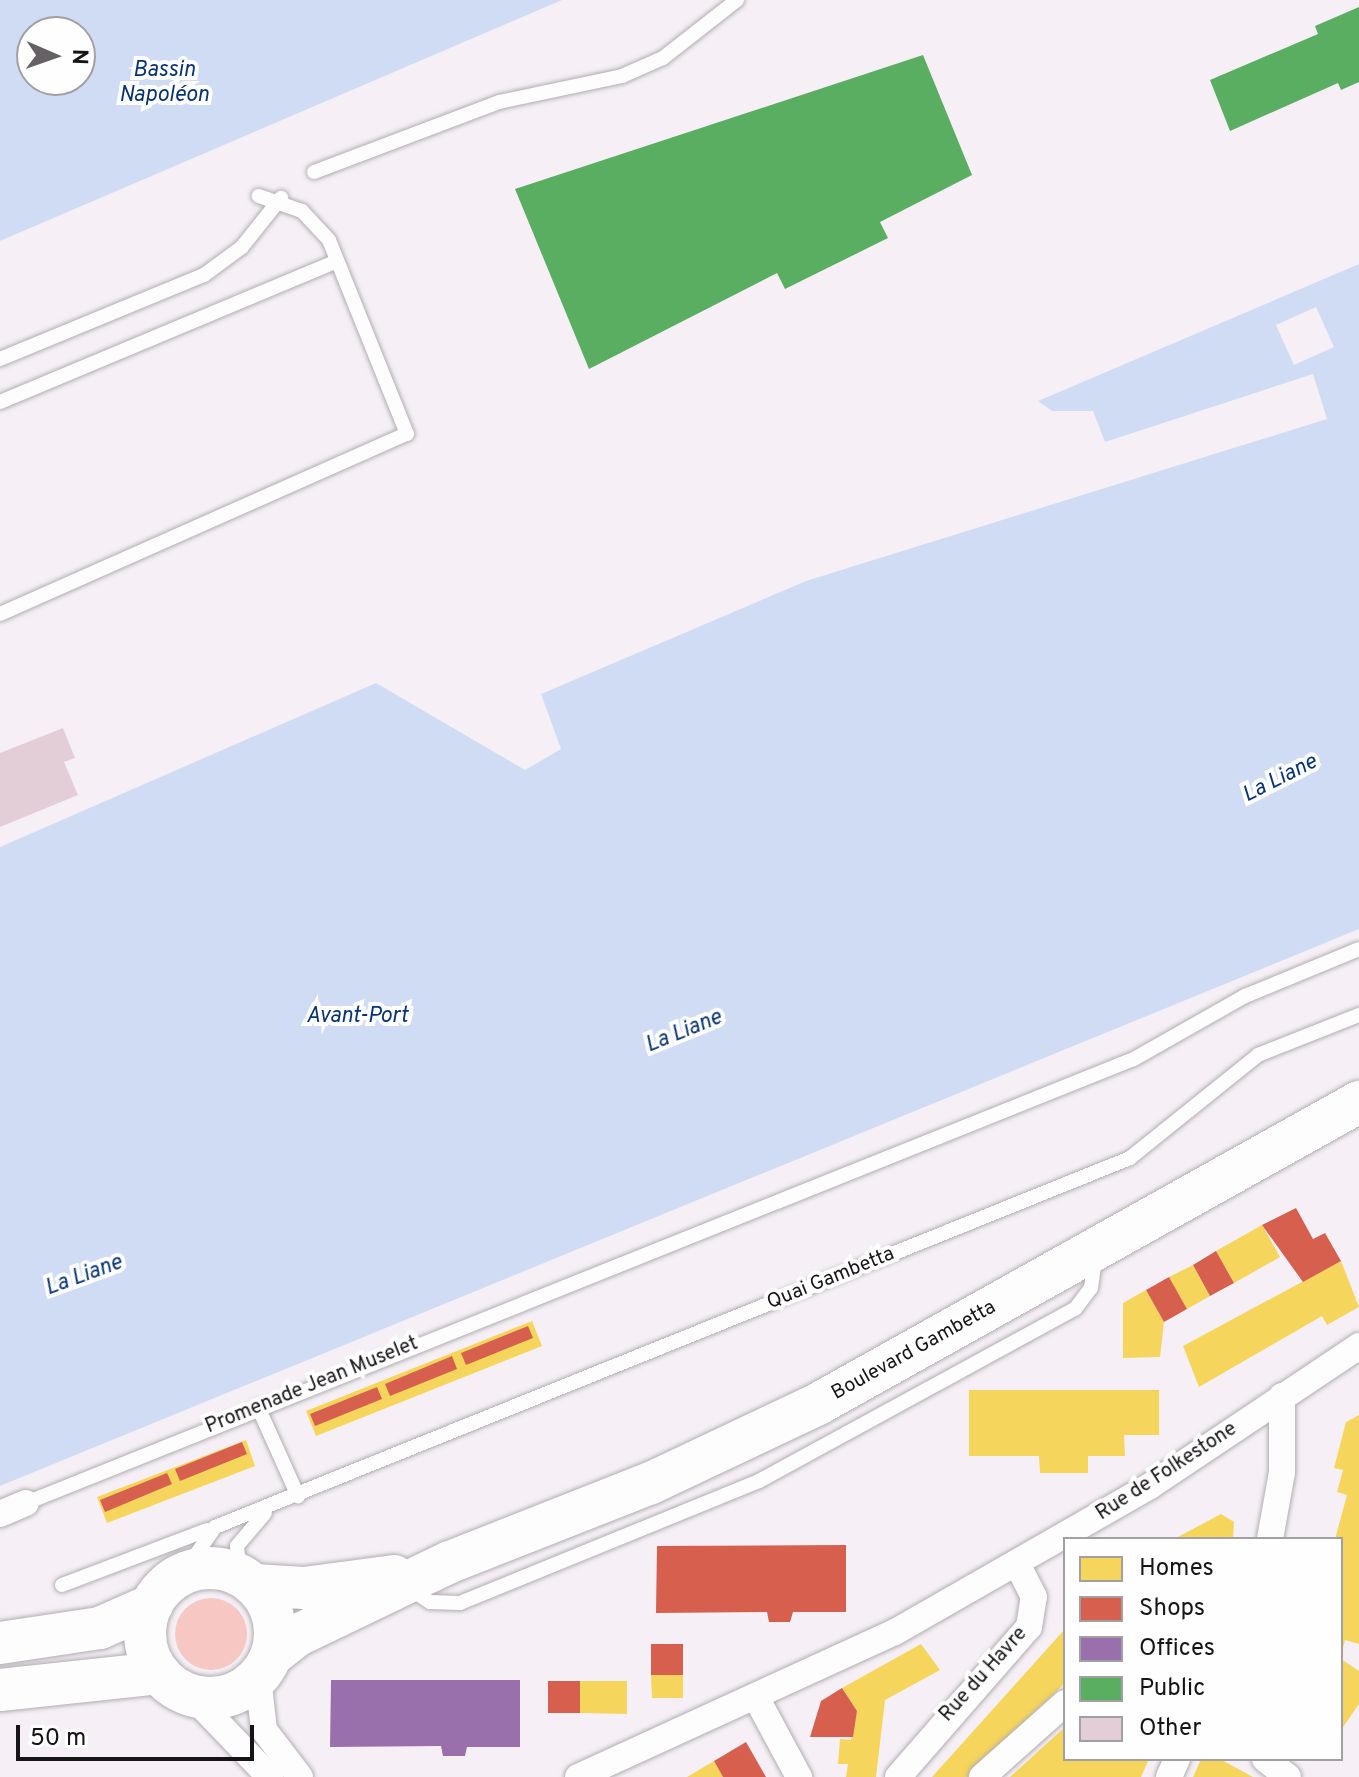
<!DOCTYPE html>
<html>
<head>
<meta charset="utf-8">
<style>
  body { margin:0 }
  #map { position:relative; width:1359px; height:1777px; overflow:hidden; background:#f6f0f6; font-family:Overpass,sans-serif }
  div>[style] { position:absolute }
  [style*='--x'] { left:calc(var(--x)*1px); top:calc(var(--y)*1px); width:calc(var(--w)*1px); rotate:calc(var(--a)*1deg) }
  .green>* { inset:0; background:#f7c7c4 }
  .round { border-radius:50% }
  .water>* { inset:0; background:#d0dcf4 }
  .pier>* { inset:0; background:#f6f0f6 }
  .homes>* { inset:0; background:#f6d55c }
  .shops>* { inset:0; background:#d6604d }
  .offices>* { inset:0; background:#9970ab }
  .public>* { inset:0; background:#5aae61 }
  .building>* { inset:0; background:#e3ced8 }
  .roads { filter:drop-shadow(0 0 2px #b1adb1) drop-shadow(0 0 2px #b1adb1) }
  .lane>* { height:14px; margin:-7px; padding:0 7px; transform-origin:7px; border-radius:7px; background:#fefdfe }
  .street>* { height:26px; margin:-13px; padding:0 13px; transform-origin:13px; border-radius:13px; background:#fefdfe }
  .primary>* { height:42px; margin:-21px; padding:0 21px; transform-origin:21px; border-radius:21px; background:#fefdfe }
  .primary>.ring { margin:-21px; padding:0; box-sizing:content-box; background:none; border:42px solid #fefdfe; border-radius:50% }
  span { translate:-50% -50%; white-space:nowrap; text-align:center; line-height:1.15; -webkit-text-stroke:8px #fefefe; paint-order:stroke }
  .street-label { font-size:20px; color:#171417 }
  .water-label { font-size:22px; color:#063375; font-style:italic }
  .legend { position:absolute; left:1063px; top:1537px; width:280px; height:224px; box-sizing:border-box; background:#fefefe; border:2px solid #a2a0a2; margin:0; padding:10px 14px; list-style:none; font-size:24px; color:#171417 }
  .legend li { display:flex; align-items:center; gap:16px; height:40px }
  .legend b { width:40px; border:2px solid #a2a0a2 }
  .north { position:absolute; left:16px; top:16px; width:80px; height:80px; box-sizing:border-box; background:#fefefe; border:2px solid #a2a0a2; border-radius:50%; rotate:92deg; font-size:22px; font-weight:700; line-height:32px; text-align:center; color:#171417 }
  .north::after { content:''; display:block; margin:auto; width:28px; height:36px; background:#656165; clip-path:polygon(50% 0,100% 100%,50% 72%,0 100%) }
  .scale { position:absolute; left:16px; top:1725px; width:238px; height:36px; box-sizing:border-box; border:4px solid #171417; border-top:0; padding-left:10px; font-size:24px; line-height:28px; white-space:nowrap; color:#171417; -webkit-text-stroke:6px #fefefe; paint-order:stroke }
</style>
</head>
<body>
<div id="map">
  <div class="green">
    <i class="round" style="left:175px;top:1598px;width:72px;height:72px"></i>
  </div>
  <div class="water">
    <i style="clip-path:polygon(evenodd,0 0,562px 0,0 241px,0 0,32px 32px,80px 32px,80px 80px,32px 80px,32px 32px)"></i>
    <i style="clip-path:polygon(1359px 264px,1359px 929px,0 1486px,0 847px,376px 683px,525px 770px,561px 749px,541px 694px,806px 581px,1327px 419px,1313px 374px,1105px 442px,1093px 411px,1052px 411px,1038px 401px)"></i>
  </div>
  <div class="pier">
    <i style="clip-path:polygon(1316px 307px,1334px 347px,1294px 365px,1276px 325px)"></i>
  </div>
  <div class="homes">
    <i style="clip-path:polygon(1262px 1225px,1280px 1257px,1234px 1283px,1216px 1251px)"></i>
    <i style="clip-path:polygon(1341px 1261px,1359px 1307px,1327px 1325px,1322px 1316px,1199px 1387px,1183px 1346px)"></i>
    <i style="clip-path:polygon(1193px 1265px,1210px 1296px,1187px 1309px,1169px 1277px)"></i>
    <i style="clip-path:polygon(1146px 1290px,1164px 1322px,1160px 1357px,1123px 1358px,1123px 1303px)"></i>
    <i style="clip-path:polygon(532px 1321px,542px 1346px,316px 1436px,306px 1411px)"></i>
    <i style="clip-path:polygon(969px 1390px,1159px 1390px,1159px 1435px,1124px 1435px,1125px 1456px,1088px 1456px,1088px 1473px,1040px 1473px,1039px 1456px,969px 1456px)"></i>
    <i style="clip-path:polygon(1359px 1415px,1359px 1644px,1345px 1640px,1342px 1652px,1341px 1539px,1335px 1539px,1347px 1495px,1337px 1492px,1343px 1470px,1334px 1468px,1346px 1422px)"></i>
    <i style="clip-path:polygon(246px 1440px,255px 1466px,107px 1523px,97px 1497px)"></i>
    <i style="clip-path:polygon(1221px 1514px,1234px 1522px,1233px 1539px,1174px 1539px)"></i>
    <i style="clip-path:polygon(1065px 1629px,1065px 1683px,968px 1777px,932px 1777px)"></i>
    <i style="clip-path:polygon(921px 1644px,940px 1670px,885px 1700px,876px 1777px,846px 1777px,848px 1764px,838px 1764px,840px 1739px,851px 1740px,857px 1711px,842px 1688px)"></i>
    <i style="clip-path:polygon(1341px 1659px,1359px 1671px,1359px 1704px,1341px 1730px)"></i>
    <i style="clip-path:polygon(651px 1675px,683px 1675px,683px 1698px,652px 1698px)"></i>
    <i style="clip-path:polygon(580px 1681px,627px 1681px,627px 1714px,580px 1713px)"></i>
    <i style="clip-path:polygon(1065px 1727px,1065px 1759px,1149px 1759px,1141px 1777px,1010px 1777px)"></i>
    <i style="clip-path:polygon(1201px 1759px,1220px 1759px,1253px 1777px,1193px 1777px)"></i>
    <i style="clip-path:polygon(714px 1761px,723px 1777px,687px 1777px)"></i>
  </div>
  <div class="shops">
    <i style="clip-path:polygon(1296px 1208px,1313px 1239px,1325px 1233px,1341px 1261px,1303px 1282px,1262px 1225px)"></i>
    <i style="clip-path:polygon(1216px 1251px,1234px 1283px,1210px 1296px,1193px 1265px)"></i>
    <i style="clip-path:polygon(1169px 1277px,1187px 1309px,1164px 1322px,1146px 1290px)"></i>
    <i style="clip-path:polygon(528px 1326px,533px 1338px,466px 1365px,461px 1353px)"></i>
    <i style="clip-path:polygon(452px 1356px,457px 1369px,390px 1396px,385px 1384px)"></i>
    <i style="clip-path:polygon(377px 1387px,382px 1399px,315px 1426px,310px 1414px)"></i>
    <i style="clip-path:polygon(242px 1442px,247px 1454px,180px 1481px,175px 1469px)"></i>
    <i style="clip-path:polygon(167px 1473px,172px 1484px,105px 1512px,100px 1500px)"></i>
    <i style="clip-path:polygon(846px 1545px,846px 1612px,793px 1612px,790px 1622px,769px 1622px,767px 1612px,656px 1613px,657px 1546px)"></i>
    <i style="clip-path:polygon(651px 1644px,683px 1644px,683px 1675px,651px 1675px)"></i>
    <i style="clip-path:polygon(548px 1681px,580px 1681px,580px 1713px,548px 1713px)"></i>
    <i style="clip-path:polygon(842px 1688px,857px 1711px,853px 1737px,810px 1737px,821px 1701px)"></i>
    <i style="clip-path:polygon(746px 1742px,766px 1777px,723px 1777px,714px 1761px)"></i>
  </div>
  <div class="offices">
    <i style="clip-path:polygon(331px 1680px,520px 1680px,520px 1747px,467px 1747px,465px 1756px,443px 1756px,441px 1746px,330px 1747px)"></i>
  </div>
  <div class="public">
    <i style="clip-path:polygon(1359px 7px,1359px 82px,1341px 90px,1338px 83px,1230px 131px,1210px 80px,1318px 34px,1315px 26px)"></i>
    <i style="clip-path:polygon(923px 55px,972px 175px,880px 222px,888px 238px,785px 289px,777px 273px,589px 369px,515px 189px)"></i>
  </div>
  <div class="building">
    <i style="clip-path:polygon(63px 728px,75px 758px,64px 762px,78px 795px,0 827px,0 753px)"></i>
  </div>
  <div class="roads">
    <div class="lane">
      <i style="--x:314;--y:172;--w:198;--a:-20.7"></i>
      <i style="--x:499;--y:102;--w:126;--a:-11.9"></i>
      <i style="--x:622;--y:76;--w:45;--a:-23.7"></i>
      <i style="--x:663;--y:58;--w:94;--a:-38.1"></i>
      <i style="--x:0;--y:359;--w:221;--a:-22.4"></i>
      <i style="--x:204;--y:275;--w:47;--a:-36.4"></i>
      <i style="--x:242;--y:247;--w:63;--a:-51.5"></i>
      <i style="--x:0;--y:402;--w:365;--a:-22.7"></i>
      <i style="--x:0;--y:614;--w:445;--a:-23.9"></i>
      <i style="--x:407;--y:434;--w:209;--a:-111.9"></i>
      <i style="--x:329;--y:240;--w:40;--a:-133"></i>
      <i style="--x:302;--y:211;--w:46;--a:-160.8"></i>
      <i style="--x:258;--y:1407;--w:98;--a:65.8"></i>
      <i style="--x:26;--y:1503;--w:1194;--a:-21.84"></i>
      <i style="--x:1134;--y:1059;--w:128;--a:-29.6"></i>
      <i style="--x:1245;--y:996;--w:123;--a:-22.4"></i>
      <i style="--x:182;--y:1575;--w:58;--a:-55.5"></i>
      <i style="--x:215;--y:1527;--w:987;--a:-21.96"></i>
      <i style="--x:1130;--y:1158;--w:164;--a:-38.8"></i>
      <i style="--x:1258;--y:1055;--w:109;--a:-21.6"></i>
      <i style="--x:240;--y:1575;--w:29;--a:-96"></i>
      <i style="--x:237;--y:1546;--w:43;--a:-49.7"></i>
      <i style="--x:62;--y:1585;--w:155;--a:-20.8"></i>
      <i style="--x:409;--y:1588;--w:25;--a:34"></i>
      <i style="--x:430;--y:1602;--w:30;--a:2"></i>
      <i style="--x:460;--y:1603;--w:323;--a:-22.2"></i>
      <i style="--x:759;--y:1481;--w:360;--a:-28.6"></i>
      <i style="--x:1075;--y:1309;--w:26;--a:-53"></i>
      <i style="--x:1091;--y:1288;--w:29;--a:-82"></i>
    </div>
    <div class="street">
      <i style="--x:0;--y:1514;--w:28;--a:-23"></i>
      <i style="--x:1270;--y:1539;--w:68;--a:-79.8"></i>
      <i style="--x:1282;--y:1472;--w:76;--a:-90"></i>
      <i style="--x:258;--y:1677;--w:53;--a:83.5"></i>
      <i style="--x:264;--y:1730;--w:59;--a:52.5"></i>
      <i style="--x:191;--y:1695;--w:114;--a:46.1"></i>
      <i style="--x:757;--y:1699;--w:89;--a:61.7"></i>
      <i style="--x:1265;--y:1759;--w:29;--a:38"></i>
      <i style="--x:578;--y:1777;--w:349;--a:-24.6"></i>
      <i style="--x:895;--y:1632;--w:294;--a:-29.8"></i>
      <i style="--x:1150;--y:1486;--w:252;--a:-33.8"></i>
      <i style="--x:898;--y:1777;--w:199;--a:-48.9"></i>
      <i style="--x:1029;--y:1627;--w:30;--a:-81"></i>
      <i style="--x:1034;--y:1597;--w:38;--a:-117"></i>
      <i style="--x:982;--y:1777;--w:111;--a:-41.7"></i>
      <i style="--x:1169;--y:1777;--w:20;--a:-66"></i>
    </div>
    <div class="primary">
      <i class="ring" style="left:145px;top:1568px;width:88px;height:88px"></i>
      <i style="--x:254;--y:1585;--w:50;--a:3.4"></i>
      <i style="--x:304;--y:1588;--w:91;--a:-7.6"></i>
      <i style="--x:0;--y:1643;--w:101;--a:-8.5"></i>
      <i style="--x:100;--y:1628;--w:57;--a:-23.9"></i>
      <i style="--x:271;--y:1656;--w:34;--a:-38"></i>
      <i style="--x:298;--y:1635;--w:169;--a:-25.7"></i>
      <i style="--x:450;--y:1562;--w:216;--a:-21.5"></i>
      <i style="--x:651;--y:1483;--w:185;--a:-25.3"></i>
      <i style="--x:818;--y:1404;--w:620;--a:-29.17"></i>
      <i style="--x:0;--y:1690;--w:160;--a:-6.1"></i>
    </div>
  </div>
  <div class="street-label">
    <span style="left:831px;top:1279px;rotate:-22deg">Quai Gambetta</span>
    <span style="left:914px;top:1351px;rotate:-29deg">Boulevard Gambetta</span>
    <span style="left:312px;top:1386px;rotate:-22deg">Promenade Jean Muselet</span>
    <span style="left:1167px;top:1472px;rotate:-33deg">Rue de Folkestone</span>
    <span style="left:984px;top:1675px;rotate:-48deg">Rue du Havre</span>
  </div>
  <div class="water-label">
    <span style="left:164px;top:83px">Bassin<br>Napoléon</span>
    <span style="left:1280px;top:779px;rotate:-27deg">La Liane</span>
    <span style="left:357px;top:1017px">Avant-Port</span>
    <span style="left:684px;top:1032px;rotate:-22deg">La Liane</span>
    <span style="left:84px;top:1276px;rotate:-20deg">La Liane</span>
  </div>
  <ul class="legend">
  <li><b style="height:22px;background:#f6d55c"></b>Homes</li>
  <li><b style="height:22px;background:#d6604d"></b>Shops</li>
  <li><b style="height:22px;background:#9970ab"></b>Offices</li>
  <li><b style="height:22px;background:#5aae61"></b>Public</li>
  <li><b style="height:22px;background:#e3ced8"></b>Other</li>
  </ul>
  <div class="north">N</div>
  <div class="scale">50 m</div>
</div>
</body>
</html>
